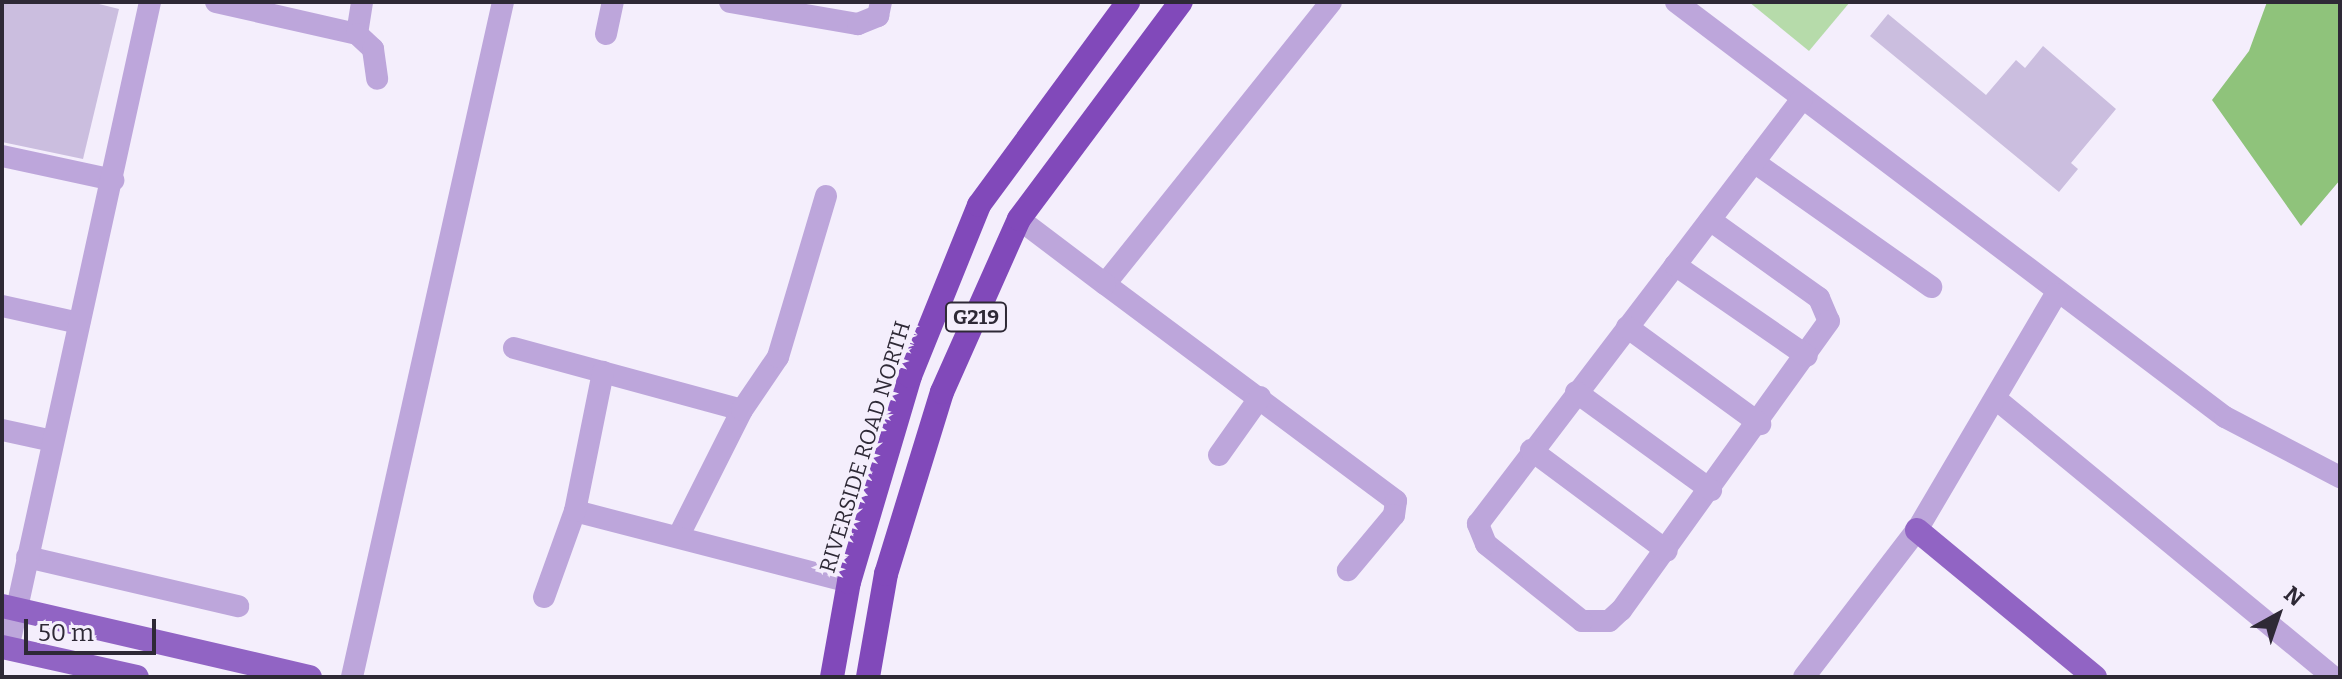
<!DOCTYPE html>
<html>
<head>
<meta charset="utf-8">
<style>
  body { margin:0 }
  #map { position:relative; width:2342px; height:679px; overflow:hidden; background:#f4eefc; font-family:Bitter,serif }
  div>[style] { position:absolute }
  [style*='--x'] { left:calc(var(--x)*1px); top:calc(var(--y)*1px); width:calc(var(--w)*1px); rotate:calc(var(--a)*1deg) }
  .green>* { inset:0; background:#b6dbaa }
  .water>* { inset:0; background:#8fc37b }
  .building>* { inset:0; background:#cbbedf }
  .minor>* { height:22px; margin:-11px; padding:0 11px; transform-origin:11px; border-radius:11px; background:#bda6db }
  .major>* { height:24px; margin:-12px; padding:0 12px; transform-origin:12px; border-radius:12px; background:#9164c4 }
  .highway>* { height:24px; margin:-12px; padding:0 12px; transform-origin:12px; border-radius:12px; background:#8149ba }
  span { translate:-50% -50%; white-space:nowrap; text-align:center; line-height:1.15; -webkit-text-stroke:7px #f4eefc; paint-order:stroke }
  .shield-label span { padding:2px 6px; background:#f4eefc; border:2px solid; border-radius:6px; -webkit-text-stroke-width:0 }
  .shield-label { font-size:20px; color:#2e2936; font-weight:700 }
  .street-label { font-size:22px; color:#2e2936 }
  .frame { position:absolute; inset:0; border:4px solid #2e2936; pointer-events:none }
  .north { position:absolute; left:2238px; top:575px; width:80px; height:80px; -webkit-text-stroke:6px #f4eefc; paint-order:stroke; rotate:40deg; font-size:22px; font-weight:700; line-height:32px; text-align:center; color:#2e2936 }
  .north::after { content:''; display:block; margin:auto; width:28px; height:36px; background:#2e2936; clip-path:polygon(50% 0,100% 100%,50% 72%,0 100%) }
  .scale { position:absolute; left:24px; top:619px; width:132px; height:36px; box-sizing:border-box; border:4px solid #2e2936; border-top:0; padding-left:10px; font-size:24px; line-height:28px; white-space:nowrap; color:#2e2936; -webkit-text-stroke:6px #f4eefc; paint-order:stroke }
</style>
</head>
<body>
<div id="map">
  <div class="green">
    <i style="clip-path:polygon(1749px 2px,1850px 2px,1809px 51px)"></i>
  </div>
  <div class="water">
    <i style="clip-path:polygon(2267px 2px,2340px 2px,2340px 180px,2301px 226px,2212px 100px,2249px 51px)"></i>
  </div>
  <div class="building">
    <i style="clip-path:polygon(2px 2px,91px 2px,119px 9px,83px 159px,2px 142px)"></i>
    <i style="clip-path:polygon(1888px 14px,1986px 95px,2016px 60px,2025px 68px,2043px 46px,2116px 109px,2071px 163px,2078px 169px,2059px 192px,1870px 36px)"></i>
  </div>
  <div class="minor">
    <i style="--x:216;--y:2;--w:145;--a:12.8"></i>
    <i style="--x:357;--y:34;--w:32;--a:-81"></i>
    <i style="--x:730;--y:2;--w:130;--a:9.8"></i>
    <i style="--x:858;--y:24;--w:22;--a:-22"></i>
    <i style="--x:878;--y:16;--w:14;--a:-78"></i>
    <i style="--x:1331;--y:2;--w:361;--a:128.7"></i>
    <i style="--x:1105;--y:284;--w:363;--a:36.7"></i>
    <i style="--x:1396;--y:501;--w:14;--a:98"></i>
    <i style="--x:1394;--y:515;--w:72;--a:129.9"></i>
    <i style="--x:1676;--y:2;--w:688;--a:37.09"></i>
    <i style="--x:2225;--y:417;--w:130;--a:27.6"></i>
    <i style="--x:357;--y:34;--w:22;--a:43"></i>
    <i style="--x:373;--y:49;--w:30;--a:82"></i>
    <i style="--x:606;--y:34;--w:33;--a:-78"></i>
    <i style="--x:2;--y:156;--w:114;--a:12.2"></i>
    <i style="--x:1754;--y:162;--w:217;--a:35.2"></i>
    <i style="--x:1019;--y:219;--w:108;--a:37.1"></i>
    <i style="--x:1710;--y:220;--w:134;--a:35.6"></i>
    <i style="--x:1819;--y:298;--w:25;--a:67"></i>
    <i style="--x:1829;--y:321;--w:356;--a:125.7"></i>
    <i style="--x:1621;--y:610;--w:16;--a:137"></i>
    <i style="--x:1609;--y:621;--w:27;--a:180"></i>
    <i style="--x:1582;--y:621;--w:123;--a:-141.3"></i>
    <i style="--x:1486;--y:544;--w:22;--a:-112"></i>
    <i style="--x:1478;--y:524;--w:534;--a:-52.68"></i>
    <i style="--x:1675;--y:265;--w:160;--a:34.6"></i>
    <i style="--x:2;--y:306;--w:79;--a:12.4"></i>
    <i style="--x:1627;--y:327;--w:165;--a:36.1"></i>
    <i style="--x:514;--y:348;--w:236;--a:15.2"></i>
    <i style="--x:742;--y:410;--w:140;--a:116.7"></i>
    <i style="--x:1576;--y:392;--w:167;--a:36"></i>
    <i style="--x:1996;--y:399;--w:437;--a:39.5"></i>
    <i style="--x:742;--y:410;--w:64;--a:-55.8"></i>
    <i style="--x:778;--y:357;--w:168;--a:-73.4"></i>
    <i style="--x:2;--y:430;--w:52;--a:12.2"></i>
    <i style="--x:1531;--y:450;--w:169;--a:36.6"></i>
    <i style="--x:1219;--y:455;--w:71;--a:-54.7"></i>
    <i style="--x:575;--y:511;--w:283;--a:14.5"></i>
    <i style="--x:27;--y:557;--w:217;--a:13.1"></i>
    <i style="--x:544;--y:597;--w:91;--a:-70.2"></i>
    <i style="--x:575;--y:511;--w:142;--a:-78.6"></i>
    <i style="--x:8;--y:649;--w:662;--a:-77.62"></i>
    <i style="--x:352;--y:677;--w:692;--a:-77.39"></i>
    <i style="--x:1804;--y:677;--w:185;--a:-52.5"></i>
    <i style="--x:1917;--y:530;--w:274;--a:-59.5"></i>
  </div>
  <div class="major">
    <i style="--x:1917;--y:530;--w:231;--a:39.6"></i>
    <i style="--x:2;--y:606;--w:316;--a:13"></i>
    <i style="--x:2;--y:647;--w:138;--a:12.5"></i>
  </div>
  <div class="highway">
    <i style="--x:832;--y:677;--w:97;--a:-79.9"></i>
    <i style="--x:849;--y:582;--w:215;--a:-73.5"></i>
    <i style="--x:910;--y:376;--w:184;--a:-68"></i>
    <i style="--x:979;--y:205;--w:252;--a:-53.7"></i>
    <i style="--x:868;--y:677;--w:105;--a:-80.1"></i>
    <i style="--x:886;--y:574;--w:190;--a:-72.9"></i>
    <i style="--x:942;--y:392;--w:189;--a:-66"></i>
    <i style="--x:1019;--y:219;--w:271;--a:-53.3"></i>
  </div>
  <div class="shield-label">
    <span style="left:976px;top:317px">G219</span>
  </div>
  <div class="street-label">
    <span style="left:865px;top:447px;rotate:-73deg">RIVERSIDE ROAD NORTH</span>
  </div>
  <div class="frame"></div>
  <div class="north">N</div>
  <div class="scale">50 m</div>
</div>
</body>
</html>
